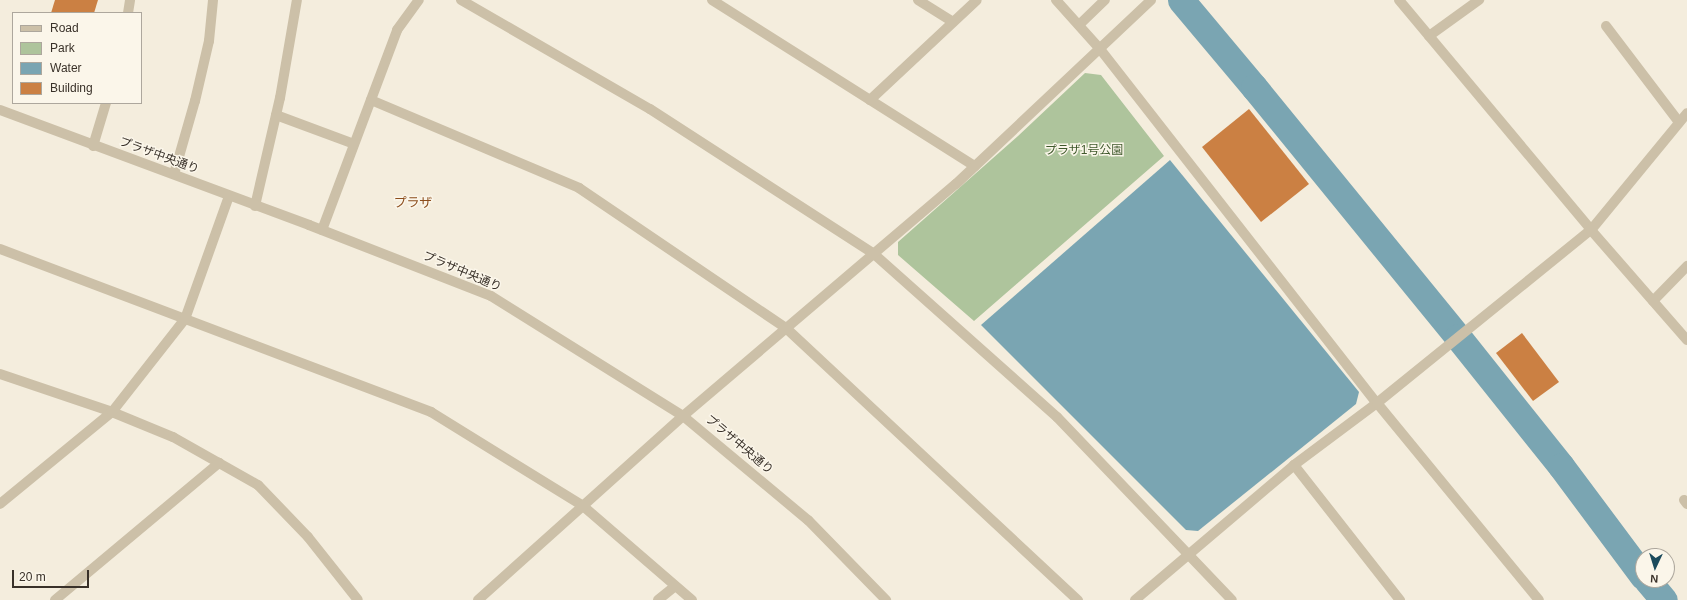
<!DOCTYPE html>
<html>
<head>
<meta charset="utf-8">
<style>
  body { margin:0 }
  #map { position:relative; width:1687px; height:600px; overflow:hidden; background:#f4eddd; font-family:Arial,"Noto Sans JP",sans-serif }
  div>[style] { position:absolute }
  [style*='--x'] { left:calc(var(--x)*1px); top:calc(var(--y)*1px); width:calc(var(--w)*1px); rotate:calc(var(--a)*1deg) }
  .green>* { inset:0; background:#aec49c }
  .water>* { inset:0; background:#7aa5b2 }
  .canal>* { height:27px; margin:-13.5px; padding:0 13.5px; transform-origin:13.5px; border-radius:13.5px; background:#7aa5b2 }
  .building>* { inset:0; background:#cb8043 }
  .service>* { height:10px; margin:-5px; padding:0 5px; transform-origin:5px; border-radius:5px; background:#ccc0a8 }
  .minor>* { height:10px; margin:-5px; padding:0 5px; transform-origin:5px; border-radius:5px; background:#ccc0a8 }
  .tertiary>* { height:10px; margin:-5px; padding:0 5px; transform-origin:5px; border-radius:5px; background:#ccc0a8 }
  span { translate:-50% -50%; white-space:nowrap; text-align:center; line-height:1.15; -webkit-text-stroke:3px #fbf6ea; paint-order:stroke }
  .park-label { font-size:12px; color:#3f582b }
  .street-label { font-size:12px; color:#393129 }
  .neighbourhood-label { font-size:13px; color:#8c4e1d }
  .legend { position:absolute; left:12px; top:12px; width:130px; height:92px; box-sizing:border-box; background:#fbf6ea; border:1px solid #ada79d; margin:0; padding:5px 7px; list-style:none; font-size:12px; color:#393129 }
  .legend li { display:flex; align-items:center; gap:8px; height:20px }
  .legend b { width:20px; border:1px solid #ada79d }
  .north { position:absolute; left:1635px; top:548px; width:40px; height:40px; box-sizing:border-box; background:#fbf6ea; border:1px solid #ada79d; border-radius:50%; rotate:184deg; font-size:11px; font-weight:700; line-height:16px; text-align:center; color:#393129 }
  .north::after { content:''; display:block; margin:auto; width:14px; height:18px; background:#1c4b5d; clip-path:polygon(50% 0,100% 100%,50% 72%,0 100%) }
  .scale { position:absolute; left:12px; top:570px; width:77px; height:18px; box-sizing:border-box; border:2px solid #393129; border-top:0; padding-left:5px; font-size:12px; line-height:14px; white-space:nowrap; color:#393129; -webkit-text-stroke:3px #fbf6ea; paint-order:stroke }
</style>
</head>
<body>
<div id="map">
  <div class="green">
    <i style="clip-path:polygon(1085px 73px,1101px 75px,1164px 156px,974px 321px,898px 255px,898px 242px,1018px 136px)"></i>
  </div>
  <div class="water">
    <i style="clip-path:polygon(1170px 160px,1359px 392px,1356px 404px,1198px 531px,1186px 530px,981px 325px)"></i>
  </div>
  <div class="canal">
    <i style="--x:1181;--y:0;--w:114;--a:50"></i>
    <i style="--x:1254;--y:87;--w:323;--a:50.8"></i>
    <i style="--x:1458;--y:337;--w:165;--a:51.4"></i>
    <i style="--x:1561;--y:466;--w:137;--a:53.3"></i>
    <i style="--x:1647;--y:580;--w:26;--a:50"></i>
  </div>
  <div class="building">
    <i style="clip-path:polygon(55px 0,98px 0,94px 13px,51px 13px)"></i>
    <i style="clip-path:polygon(1249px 109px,1309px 184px,1261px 222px,1202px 147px)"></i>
    <i style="clip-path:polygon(1522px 333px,1559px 382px,1533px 401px,1496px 353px)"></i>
  </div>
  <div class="service">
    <i style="--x:1606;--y:26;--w:121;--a:52.8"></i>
    <i style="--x:1429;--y:36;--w:62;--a:-35.8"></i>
    <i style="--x:1653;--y:301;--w:49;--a:-45.8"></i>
    <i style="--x:1684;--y:500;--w:5;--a:53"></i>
  </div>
  <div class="minor">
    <i style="--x:461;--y:0;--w:218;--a:30"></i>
    <i style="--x:650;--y:109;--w:267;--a:32.9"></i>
    <i style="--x:874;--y:254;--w:245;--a:41.7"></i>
    <i style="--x:1057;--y:417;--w:253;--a:46.3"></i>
    <i style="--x:712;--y:0;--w:311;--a:32.3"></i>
    <i style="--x:918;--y:0;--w:41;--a:32.2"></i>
    <i style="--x:1056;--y:0;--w:66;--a:48.1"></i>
    <i style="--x:1100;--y:49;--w:449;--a:52"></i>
    <i style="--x:1377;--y:403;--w:255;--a:50.6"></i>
    <i style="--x:1399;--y:0;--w:300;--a:50.1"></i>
    <i style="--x:1591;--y:230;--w:146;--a:48.9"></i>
    <i style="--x:128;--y:13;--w:13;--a:-81"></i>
    <i style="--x:1079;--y:25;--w:36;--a:-44"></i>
    <i style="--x:371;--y:100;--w:226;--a:22.9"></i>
    <i style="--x:579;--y:188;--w:251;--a:34.1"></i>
    <i style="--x:787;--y:329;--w:398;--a:43"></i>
    <i style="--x:870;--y:100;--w:146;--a:-43.1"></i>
    <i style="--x:276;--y:115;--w:83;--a:20.4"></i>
    <i style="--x:93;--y:146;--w:45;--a:-73.2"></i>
    <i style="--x:255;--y:206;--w:111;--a:-77"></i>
    <i style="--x:280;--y:98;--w:99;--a:-80.2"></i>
    <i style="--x:322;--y:230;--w:214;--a:-69.4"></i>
    <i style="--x:397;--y:30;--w:37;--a:-54"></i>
    <i style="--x:0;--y:249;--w:461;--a:20.7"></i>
    <i style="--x:431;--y:412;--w:179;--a:31.7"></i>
    <i style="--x:583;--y:506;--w:144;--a:40.8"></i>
    <i style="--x:0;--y:374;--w:118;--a:18.7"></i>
    <i style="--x:112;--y:412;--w:66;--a:22.3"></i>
    <i style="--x:173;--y:437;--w:98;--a:29.5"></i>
    <i style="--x:258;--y:485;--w:72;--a:46.1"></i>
    <i style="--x:308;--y:537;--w:80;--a:51.6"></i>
    <i style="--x:1294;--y:465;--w:172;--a:51.9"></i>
    <i style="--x:0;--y:504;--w:145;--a:-39.4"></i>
    <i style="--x:112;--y:412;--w:118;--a:-51.9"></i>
    <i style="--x:185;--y:319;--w:131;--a:-70.3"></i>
    <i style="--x:55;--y:600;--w:214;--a:-39.9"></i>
    <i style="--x:478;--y:600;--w:275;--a:-41.9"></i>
    <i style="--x:683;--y:416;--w:358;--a:-40.4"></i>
    <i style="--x:956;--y:184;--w:268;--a:-43.3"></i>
    <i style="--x:658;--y:600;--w:22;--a:-39"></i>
    <i style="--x:1135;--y:600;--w:209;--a:-40.3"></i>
    <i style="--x:1294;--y:465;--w:104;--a:-36.8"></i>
    <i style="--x:1377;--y:403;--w:275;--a:-39"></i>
    <i style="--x:1591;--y:230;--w:151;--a:-50.6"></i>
  </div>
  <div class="tertiary">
    <i style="--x:0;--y:110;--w:330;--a:20.4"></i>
    <i style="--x:309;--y:225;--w:195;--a:21.3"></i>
    <i style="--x:491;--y:296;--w:226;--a:32"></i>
    <i style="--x:683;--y:416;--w:163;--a:39.8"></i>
    <i style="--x:808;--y:520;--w:112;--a:45.7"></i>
    <i style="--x:174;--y:174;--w:76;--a:-74"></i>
    <i style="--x:195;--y:101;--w:62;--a:-76.9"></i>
    <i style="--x:209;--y:41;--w:41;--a:-84.4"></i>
  </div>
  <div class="park-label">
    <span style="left:1084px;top:151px">プラザ1号公園</span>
  </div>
  <div class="street-label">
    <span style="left:159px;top:156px;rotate:20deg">プラザ中央通り</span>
    <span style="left:462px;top:272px;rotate:23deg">プラザ中央通り</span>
    <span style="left:739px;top:445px;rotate:40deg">プラザ中央通り</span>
  </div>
  <div class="neighbourhood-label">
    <span style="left:413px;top:203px">プラザ</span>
  </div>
  <ul class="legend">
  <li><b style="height:5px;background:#ccc0a8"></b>Road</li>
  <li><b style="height:11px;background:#aec49c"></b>Park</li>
  <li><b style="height:11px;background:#7aa5b2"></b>Water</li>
  <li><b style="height:11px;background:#cb8043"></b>Building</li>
  </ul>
  <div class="north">N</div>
  <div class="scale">20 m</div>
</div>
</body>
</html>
